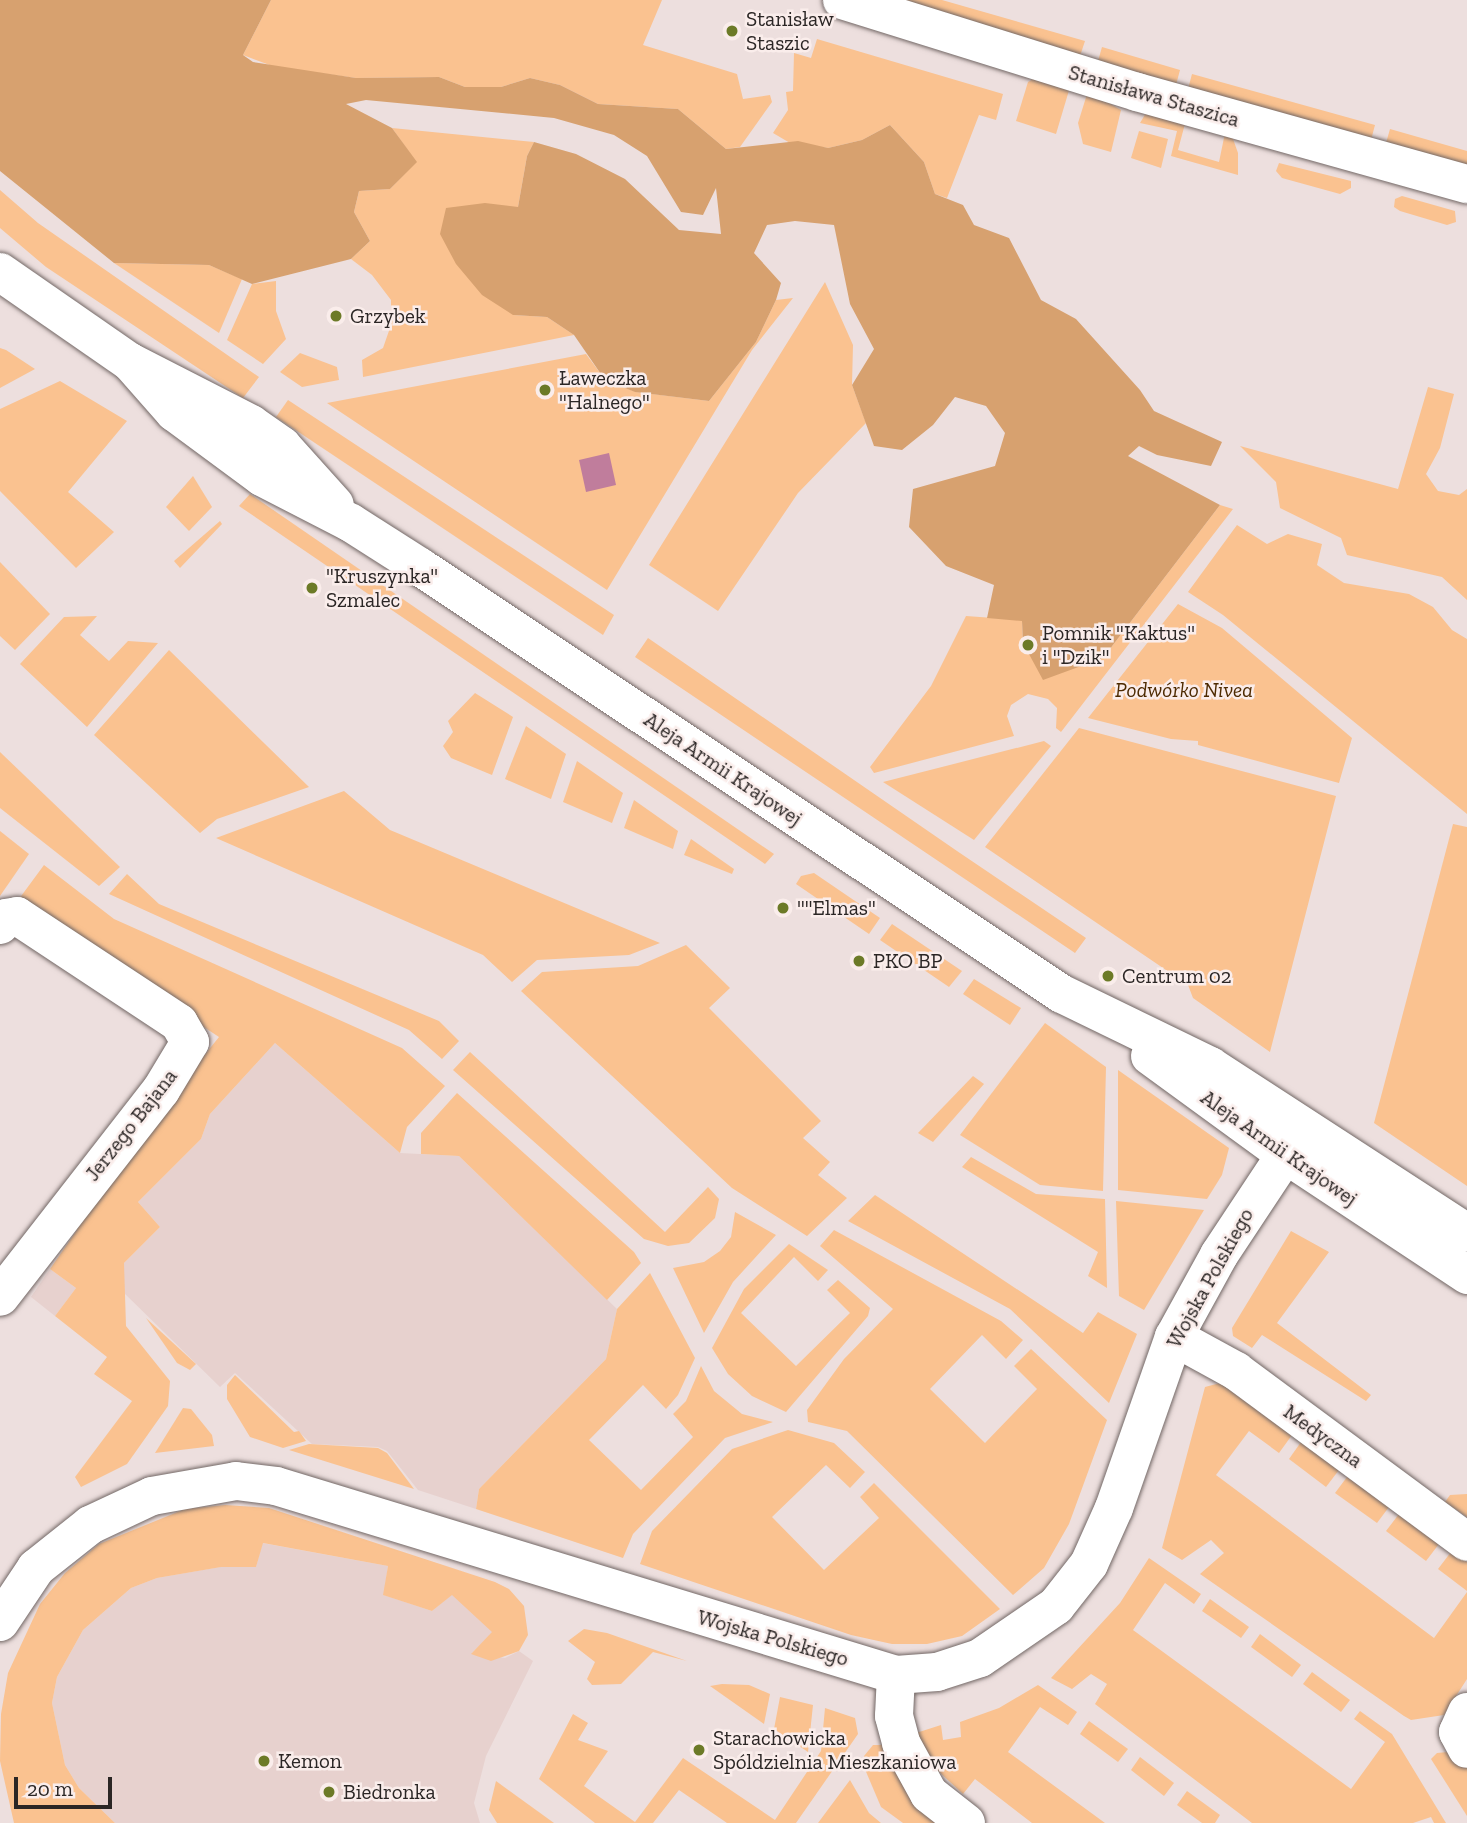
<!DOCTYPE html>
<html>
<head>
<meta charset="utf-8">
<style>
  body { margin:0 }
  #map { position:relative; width:1467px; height:1823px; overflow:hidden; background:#eddfde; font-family:"Zilla Slab",serif }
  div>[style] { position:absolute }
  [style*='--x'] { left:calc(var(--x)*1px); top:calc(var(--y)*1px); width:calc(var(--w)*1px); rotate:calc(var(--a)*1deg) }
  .built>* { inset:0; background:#e7d1ce }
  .green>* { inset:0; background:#fac290 }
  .forest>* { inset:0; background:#d7a16f }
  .water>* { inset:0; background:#c07d9c }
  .roads { filter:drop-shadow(0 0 2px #726765) drop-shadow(0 0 2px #726765) }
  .minor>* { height:38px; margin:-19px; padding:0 19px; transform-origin:19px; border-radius:19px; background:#fff }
  .tertiary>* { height:38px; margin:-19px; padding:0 19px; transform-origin:19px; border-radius:19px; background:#fff }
  .dots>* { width:19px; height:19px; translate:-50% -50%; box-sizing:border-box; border:4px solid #faedeb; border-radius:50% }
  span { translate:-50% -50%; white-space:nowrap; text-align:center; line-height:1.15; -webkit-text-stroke:5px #faedeb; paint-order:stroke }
  .poi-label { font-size:21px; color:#2b2625 }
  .left { translate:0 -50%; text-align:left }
  .street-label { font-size:21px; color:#2b2625 }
  .park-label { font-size:21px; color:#4d2a00; font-style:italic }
  .scale { position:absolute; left:14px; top:1777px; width:98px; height:32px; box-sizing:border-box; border:4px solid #2b2625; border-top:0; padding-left:9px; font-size:21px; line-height:24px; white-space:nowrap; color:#2b2625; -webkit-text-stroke:5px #faedeb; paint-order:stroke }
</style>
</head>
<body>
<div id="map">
  <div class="built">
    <i style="clip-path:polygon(275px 1043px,400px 1153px,459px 1156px,617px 1309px,606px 1359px,479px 1489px,476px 1509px,418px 1490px,387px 1451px,378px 1447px,312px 1444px,235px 1373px,220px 1387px,122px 1291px,124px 1263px,160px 1227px,138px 1202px,201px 1139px,210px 1114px)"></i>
    <i style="clip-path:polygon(50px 1269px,76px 1288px,55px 1316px,31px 1297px)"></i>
    <i style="clip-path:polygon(262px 1543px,388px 1566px,384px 1595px,432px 1611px,452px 1594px,493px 1632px,472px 1653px,505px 1658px,519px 1651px,533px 1661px,486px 1756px,474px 1803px,480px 1823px,115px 1823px,79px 1788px,65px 1765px,52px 1703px,57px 1677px,83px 1630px,131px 1588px,157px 1578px,220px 1567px,256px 1567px)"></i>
  </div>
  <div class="green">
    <i style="clip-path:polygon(271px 0,662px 0,643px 45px,737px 74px,743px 99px,770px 95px,772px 102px,740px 147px,726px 149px,678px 109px,598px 104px,560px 85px,530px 78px,501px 87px,465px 87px,439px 77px,356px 78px,275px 67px,243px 55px)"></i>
    <i style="clip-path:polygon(889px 0,942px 0,1085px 41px,1080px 56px)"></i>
    <i style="clip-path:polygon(817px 39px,1003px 94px,996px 120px,979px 115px,947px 198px,935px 194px,924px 162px,890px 125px,862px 140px,828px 148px,790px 143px,773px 133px,788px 110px,786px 92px,793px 91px,794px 53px,811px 58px)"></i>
    <i style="clip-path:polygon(1102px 47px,1180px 70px,1176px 85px,1098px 61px)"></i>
    <i style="clip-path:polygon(1192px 74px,1375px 125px,1371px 140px,1188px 89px)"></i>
    <i style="clip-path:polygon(1033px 79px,1070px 87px,1056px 134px,1016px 121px,1028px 82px)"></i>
    <i style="clip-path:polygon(1088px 91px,1121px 110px,1111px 152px,1083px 144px,1078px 123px)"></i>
    <i style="clip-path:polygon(1146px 113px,1186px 120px,1178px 150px,1219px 162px,1225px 133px,1232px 136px,1238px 153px,1238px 175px,1171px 156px,1177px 131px,1140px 123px)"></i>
    <i style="clip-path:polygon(392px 128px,534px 142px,527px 156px,518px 207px,513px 315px,547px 317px,574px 335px,363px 377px,362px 360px,383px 348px,391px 325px,391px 300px,372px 275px,351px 259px,370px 241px,354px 212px,359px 191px,390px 189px,416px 162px)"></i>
    <i style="clip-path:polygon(1390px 129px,1467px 151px,1467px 166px,1386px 143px)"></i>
    <i style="clip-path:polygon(1139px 131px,1168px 139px,1161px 168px,1131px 158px)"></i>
    <i style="clip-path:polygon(1279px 163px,1351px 181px,1351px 188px,1340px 194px,1282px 178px,1276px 171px)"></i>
    <i style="clip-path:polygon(0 190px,38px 223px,259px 377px,243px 398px,46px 267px,0 228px)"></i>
    <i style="clip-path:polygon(1402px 196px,1455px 211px,1456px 222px,1447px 225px,1400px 211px,1394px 207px,1395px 199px)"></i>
    <i style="clip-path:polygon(114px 263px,209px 265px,242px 279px,219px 333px)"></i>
    <i style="clip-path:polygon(276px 281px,276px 311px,286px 339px,263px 364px,227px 340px,252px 284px)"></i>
    <i style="clip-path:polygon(825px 282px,853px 345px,852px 385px,866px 423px,798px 493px,718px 611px,649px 565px)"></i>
    <i style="clip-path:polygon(793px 298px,752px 350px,607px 590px,327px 403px,586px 354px,606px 381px,636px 392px,709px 401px,756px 342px,776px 300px)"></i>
    <i style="clip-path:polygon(0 348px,6px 350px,35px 369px,0 388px)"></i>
    <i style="clip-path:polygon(300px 353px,337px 367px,339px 380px,302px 387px,280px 372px)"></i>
    <i style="clip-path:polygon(60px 381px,127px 421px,68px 492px,114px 532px,76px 568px,0 491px,0 409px)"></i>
    <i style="clip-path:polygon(1428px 387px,1454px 394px,1440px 448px,1426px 474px,1438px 491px,1459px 495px,1467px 489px,1467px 600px,1442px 577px,1347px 555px,1341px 538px,1280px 508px,1276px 482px,1240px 446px,1398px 489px)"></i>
    <i style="clip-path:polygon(288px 400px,614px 615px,603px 635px,276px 417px)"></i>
    <i style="clip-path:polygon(193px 476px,212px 507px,189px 531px,166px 507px)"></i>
    <i style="clip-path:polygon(250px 494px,774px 854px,765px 864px,239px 506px)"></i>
    <i style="clip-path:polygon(1220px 505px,1233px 509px,1061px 732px,1056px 728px,1057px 708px,1048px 699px,1028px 694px,1011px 705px,1007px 716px,1014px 736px,874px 773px,870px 767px,931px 686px,966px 616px,1022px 620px,1023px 643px,1103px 658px)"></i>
    <i style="clip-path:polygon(220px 521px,222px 524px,180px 568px,174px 561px)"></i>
    <i style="clip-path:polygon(1237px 525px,1267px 544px,1288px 534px,1322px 544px,1317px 565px,1344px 583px,1409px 594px,1433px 607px,1452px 630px,1467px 639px,1467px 814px,1223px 615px,1188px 592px)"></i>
    <i style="clip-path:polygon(0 562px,50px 614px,15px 650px,0 636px)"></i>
    <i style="clip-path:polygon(1178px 604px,1222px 628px,1352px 738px,1339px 783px,1198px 745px,1198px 741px,1171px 739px,1088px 718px)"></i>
    <i style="clip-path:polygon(97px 616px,80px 635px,109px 661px,128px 641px,158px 643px,87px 727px,20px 664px,64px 617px)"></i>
    <i style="clip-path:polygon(648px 638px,957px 851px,1086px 938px,1075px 953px,635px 657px)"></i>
    <i style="clip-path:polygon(169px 650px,309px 787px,217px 819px,200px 833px,94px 735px)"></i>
    <i style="clip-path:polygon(475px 693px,513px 717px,492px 775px,451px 758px,443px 746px,453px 732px,448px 721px)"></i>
    <i style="clip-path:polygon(526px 726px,566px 754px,551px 799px,505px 779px)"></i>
    <i style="clip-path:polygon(1079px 728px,1336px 796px,1270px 1052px,1193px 998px,1188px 985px,985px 847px)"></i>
    <i style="clip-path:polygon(1044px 741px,1051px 746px,974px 840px,883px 782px)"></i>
    <i style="clip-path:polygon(0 752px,120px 867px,99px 886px,0 808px)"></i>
    <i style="clip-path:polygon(577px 761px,623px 793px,612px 823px,563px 802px)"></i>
    <i style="clip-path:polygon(344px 791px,390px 830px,660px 943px,629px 955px,537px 960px,512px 982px,483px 955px,216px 838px)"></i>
    <i style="clip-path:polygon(634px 800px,678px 831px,673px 849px,624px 828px)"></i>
    <i style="clip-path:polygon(1453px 824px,1467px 827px,1467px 1186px,1374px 1123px)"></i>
    <i style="clip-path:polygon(0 831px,29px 854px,0 896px)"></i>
    <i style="clip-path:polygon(691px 839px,734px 869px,732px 874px,684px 855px)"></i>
    <i style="clip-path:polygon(44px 865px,114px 919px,402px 1048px,445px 1086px,407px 1127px,400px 1153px,275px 1043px,210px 1114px,201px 1139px,138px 1202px,160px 1227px,124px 1263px,126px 1326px,170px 1381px,168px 1406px,127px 1464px,81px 1487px,75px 1477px,132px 1401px,94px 1374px,107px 1357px,55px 1316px,76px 1288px,50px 1269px,77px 1230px,74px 1218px,219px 1037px,16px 903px)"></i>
    <i style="clip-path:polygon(814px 873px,880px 918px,869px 934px,796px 884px,801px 876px)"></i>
    <i style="clip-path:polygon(127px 874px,159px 904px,439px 1021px,459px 1041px,442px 1059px,409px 1030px,109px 894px)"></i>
    <i style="clip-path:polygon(892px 924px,962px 971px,949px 987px,880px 940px)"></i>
    <i style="clip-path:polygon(686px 945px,730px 988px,709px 1008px,821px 1121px,803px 1138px,830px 1162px,818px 1175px,847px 1198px,807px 1236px,732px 1188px,521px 991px,542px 972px,638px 966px)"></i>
    <i style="clip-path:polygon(974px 979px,1021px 1008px,1010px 1025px,963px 994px)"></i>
    <i style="clip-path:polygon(1045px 1023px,1106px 1067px,1103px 1191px,1040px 1185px,960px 1135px)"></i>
    <i style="clip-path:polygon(470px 1052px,665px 1232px,708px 1187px,719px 1199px,715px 1218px,689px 1243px,668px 1246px,644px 1239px,453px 1070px)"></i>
    <i style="clip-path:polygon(1118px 1070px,1229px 1148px,1222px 1175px,1207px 1199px,1118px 1190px)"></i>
    <i style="clip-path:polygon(973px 1076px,984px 1084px,933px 1142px,918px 1133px)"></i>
    <i style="clip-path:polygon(457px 1093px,634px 1252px,641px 1263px,607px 1300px,459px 1156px,421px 1154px,421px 1133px)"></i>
    <i style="clip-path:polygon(971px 1157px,1036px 1194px,1105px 1199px,1107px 1288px,1088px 1276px,1098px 1252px,962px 1167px)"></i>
    <i style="clip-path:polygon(875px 1195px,1083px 1333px,1098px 1312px,1137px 1334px,1109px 1403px,1010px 1309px,848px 1221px)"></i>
    <i style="clip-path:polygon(1116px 1201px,1204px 1210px,1144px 1310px,1119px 1296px)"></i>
    <i style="clip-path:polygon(735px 1212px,776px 1235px,733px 1282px,704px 1333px,673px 1268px,704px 1262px,720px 1251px,731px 1237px)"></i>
    <i style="clip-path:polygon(834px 1230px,1001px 1321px,1023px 1340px,1006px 1359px,982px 1335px,930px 1389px,985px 1443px,1037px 1389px,1014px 1366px,1031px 1349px,1107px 1420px,1069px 1524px,1044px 1568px,1013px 1595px,847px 1431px,808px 1422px,807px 1410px,844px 1359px,893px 1309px,820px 1246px)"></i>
    <i style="clip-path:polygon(1291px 1231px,1329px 1252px,1277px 1323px,1371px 1395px,1366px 1401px,1262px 1335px,1252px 1348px,1233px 1336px,1232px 1328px)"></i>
    <i style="clip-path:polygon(789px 1244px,828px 1270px,818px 1281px,794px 1257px,741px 1313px,796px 1366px,850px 1313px,827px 1290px,838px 1280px,870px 1308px,868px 1316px,786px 1412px,752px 1396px,728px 1374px,712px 1348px,744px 1289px)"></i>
    <i style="clip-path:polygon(650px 1273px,695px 1358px,678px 1395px,666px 1409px,643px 1385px,589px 1440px,641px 1490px,693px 1437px,673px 1414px,686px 1401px,701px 1366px,714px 1391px,742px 1414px,773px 1422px,725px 1438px,633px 1534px,623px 1558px,476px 1509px,479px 1489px,606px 1359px,617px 1309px)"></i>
    <i style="clip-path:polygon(146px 1318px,196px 1364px,190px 1370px,177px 1363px)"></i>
    <i style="clip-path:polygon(235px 1375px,294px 1432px,299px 1431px,306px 1441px,283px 1448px,250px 1437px,227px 1399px,227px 1385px)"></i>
    <i style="clip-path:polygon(1220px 1383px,1292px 1435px,1279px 1453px,1249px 1431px,1216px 1475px,1434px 1638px,1467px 1592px,1467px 1679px,1444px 1715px,1411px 1720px,1404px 1716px,1200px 1574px,1224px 1553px,1211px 1540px,1182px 1560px,1162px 1548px,1205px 1387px)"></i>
    <i style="clip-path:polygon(183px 1408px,191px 1409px,212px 1435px,214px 1446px,155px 1453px)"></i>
    <i style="clip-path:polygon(788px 1430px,834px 1443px,865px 1472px,850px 1488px,826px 1465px,772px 1517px,824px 1570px,879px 1518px,860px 1497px,874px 1483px,1000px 1609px,962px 1636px,927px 1644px,892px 1644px,851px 1635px,640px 1564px,652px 1531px,732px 1449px)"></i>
    <i style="clip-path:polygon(1301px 1442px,1339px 1470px,1326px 1487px,1289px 1459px)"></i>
    <i style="clip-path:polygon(309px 1444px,378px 1448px,387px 1453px,414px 1489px,289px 1450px)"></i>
    <i style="clip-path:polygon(1347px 1477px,1389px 1507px,1377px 1523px,1335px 1493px)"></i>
    <i style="clip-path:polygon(1467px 1494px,1467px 1517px,1445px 1502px,1450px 1495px)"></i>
    <i style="clip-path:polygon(225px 1505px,269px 1508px,495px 1582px,509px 1589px,524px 1606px,528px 1635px,519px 1651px,491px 1661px,471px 1654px,492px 1632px,452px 1595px,432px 1611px,383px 1595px,388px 1566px,263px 1543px,256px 1567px,221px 1567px,157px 1578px,131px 1588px,83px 1630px,57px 1677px,52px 1703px,65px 1765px,79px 1788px,115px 1823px,14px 1823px,0 1761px,1px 1714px,8px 1673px,40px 1604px,65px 1573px,99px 1544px,185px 1509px)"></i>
    <i style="clip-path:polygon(1399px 1514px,1439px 1544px,1426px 1561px,1386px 1531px)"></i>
    <i style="clip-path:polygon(1451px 1552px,1467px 1562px,1467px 1591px,1438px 1569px)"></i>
    <i style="clip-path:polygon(1149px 1558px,1201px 1594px,1194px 1604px,1165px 1583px,1133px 1630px,1351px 1789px,1385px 1742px,1354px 1719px,1360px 1711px,1392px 1734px,1446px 1823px,1434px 1823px,1431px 1817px,1413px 1823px,1252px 1823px,1095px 1704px,1107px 1684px,1091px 1674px,1072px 1689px,1051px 1678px,1120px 1603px)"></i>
    <i style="clip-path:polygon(1210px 1599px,1249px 1627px,1241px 1638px,1202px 1611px)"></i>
    <i style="clip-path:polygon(584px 1629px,607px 1633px,687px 1661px,653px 1652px,621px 1684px,592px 1685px,587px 1679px,595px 1662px,568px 1641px)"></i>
    <i style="clip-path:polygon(1260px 1634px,1301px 1665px,1292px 1677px,1251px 1647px)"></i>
    <i style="clip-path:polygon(1312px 1672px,1350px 1700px,1341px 1712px,1303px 1684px)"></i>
    <i style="clip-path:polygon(722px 1684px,749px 1685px,770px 1694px,764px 1724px,710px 1686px)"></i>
    <i style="clip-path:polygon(1038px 1685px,1077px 1712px,1068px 1725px,1040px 1707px,1008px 1752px,1105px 1823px,1032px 1823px,975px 1779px,963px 1794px,924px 1758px,916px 1733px,941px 1725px,943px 1740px,961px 1737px,960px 1722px,999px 1708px)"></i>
    <i style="clip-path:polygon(780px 1697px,813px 1705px,808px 1752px,774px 1729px)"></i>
    <i style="clip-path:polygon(825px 1708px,855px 1718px,858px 1734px,796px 1823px,727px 1823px,679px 1790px,653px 1823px,595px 1823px,539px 1779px,573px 1714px,588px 1723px,578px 1740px,608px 1751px,584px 1786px,635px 1822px,683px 1758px,775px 1820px,821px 1751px)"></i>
    <i style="clip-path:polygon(1089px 1721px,1128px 1749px,1118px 1762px,1080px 1734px)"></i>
    <i style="clip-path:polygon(873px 1745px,887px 1745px,939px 1823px,903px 1823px,881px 1807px,864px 1767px,864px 1756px)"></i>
    <i style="clip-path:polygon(1458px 1751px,1467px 1759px,1467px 1816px,1431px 1759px,1437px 1753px)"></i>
    <i style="clip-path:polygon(1140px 1757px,1174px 1783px,1164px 1796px,1131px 1770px)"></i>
    <i style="clip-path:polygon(850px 1780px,869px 1813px,881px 1823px,818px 1823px)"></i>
    <i style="clip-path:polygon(496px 1781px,554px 1823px,497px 1823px,489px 1810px)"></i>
    <i style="clip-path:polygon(1187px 1791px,1220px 1815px,1215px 1823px,1202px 1823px,1177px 1805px)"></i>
  </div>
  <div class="forest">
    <i style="clip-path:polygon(0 0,271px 0,243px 55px,253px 62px,356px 78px,439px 77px,465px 87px,501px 87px,530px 78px,560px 85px,598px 104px,678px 109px,726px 149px,798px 141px,828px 148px,862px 140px,890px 125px,924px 162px,935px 194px,963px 205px,974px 225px,1009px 238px,1041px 300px,1076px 319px,1140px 390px,1154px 411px,1222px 442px,1211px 466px,1157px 455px,1139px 446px,1128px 456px,1220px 505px,1103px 658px,1043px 680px,1023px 643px,1022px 621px,987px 618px,994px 585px,946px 566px,909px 527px,913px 489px,995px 466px,1005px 433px,986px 406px,955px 397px,933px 425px,902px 450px,874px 446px,852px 385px,874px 349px,850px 304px,834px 225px,795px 221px,767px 225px,754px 253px,781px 283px,776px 300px,756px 342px,709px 401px,635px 392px,605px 380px,574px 335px,547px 317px,513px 315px,482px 295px,456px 264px,440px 234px,446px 208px,485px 203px,518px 207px,527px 156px,534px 142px,576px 154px,625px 179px,679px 230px,721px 234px,716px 188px,703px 215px,681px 212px,647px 156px,614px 135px,554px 118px,366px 100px,346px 104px,392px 128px,417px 162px,390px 189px,359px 191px,354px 212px,370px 241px,351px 259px,252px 284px,209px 265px,114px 263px,0 171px)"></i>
  </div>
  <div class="water">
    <i style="clip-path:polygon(609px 453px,616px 485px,586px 492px,579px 460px)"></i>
  </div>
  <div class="roads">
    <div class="minor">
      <i style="--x:842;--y:0;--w:309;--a:17.3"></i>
      <i style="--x:1137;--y:92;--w:343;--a:15.6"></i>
      <i style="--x:0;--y:925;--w:9;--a:-49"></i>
      <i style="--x:6;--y:918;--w:11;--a:-10"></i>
      <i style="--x:17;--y:916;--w:194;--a:33.4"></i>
      <i style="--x:179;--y:1023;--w:22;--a:60"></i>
      <i style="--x:190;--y:1042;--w:56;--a:121.1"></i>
      <i style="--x:161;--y:1090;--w:262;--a:127.9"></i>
      <i style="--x:1174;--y:1337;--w:71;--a:28.7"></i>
      <i style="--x:1236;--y:1371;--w:287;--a:36.5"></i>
      <i style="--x:0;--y:1622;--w:65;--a:-56.3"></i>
      <i style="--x:36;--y:1568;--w:69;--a:-38.5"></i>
      <i style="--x:90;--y:1525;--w:68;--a:-25.1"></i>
      <i style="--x:152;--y:1496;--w:85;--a:-10.1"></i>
      <i style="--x:236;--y:1481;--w:40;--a:7.1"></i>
      <i style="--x:276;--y:1486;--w:648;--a:16.95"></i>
      <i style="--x:896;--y:1675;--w:41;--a:-4.2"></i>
      <i style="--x:937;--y:1672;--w:45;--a:-18"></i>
      <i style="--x:980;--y:1658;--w:92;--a:-34.4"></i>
      <i style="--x:1056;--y:1606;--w:53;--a:-51.8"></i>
      <i style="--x:1089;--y:1564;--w:61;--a:-65.9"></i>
      <i style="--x:1114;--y:1508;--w:181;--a:-70.7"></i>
      <i style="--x:1174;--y:1337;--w:94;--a:-61.2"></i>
      <i style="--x:1219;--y:1255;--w:152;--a:-56.5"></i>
      <i style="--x:896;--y:1675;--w:41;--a:92.8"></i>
      <i style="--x:894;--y:1716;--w:28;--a:75"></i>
      <i style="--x:901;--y:1743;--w:58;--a:61.2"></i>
      <i style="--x:929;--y:1794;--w:47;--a:38.1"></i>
      <i style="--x:1467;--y:1712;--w:22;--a:114"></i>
      <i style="--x:1458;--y:1732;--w:19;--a:62"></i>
    </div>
    <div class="tertiary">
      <i style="--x:0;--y:272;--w:158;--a:34.7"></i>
      <i style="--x:130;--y:362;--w:136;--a:27.1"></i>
      <i style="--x:251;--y:424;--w:38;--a:35"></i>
      <i style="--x:282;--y:446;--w:79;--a:48.1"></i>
      <i style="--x:130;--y:362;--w:67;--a:48.7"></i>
      <i style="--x:174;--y:412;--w:109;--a:36.5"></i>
      <i style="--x:262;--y:477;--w:100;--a:27.3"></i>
      <i style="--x:351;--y:523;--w:82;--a:32.5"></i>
      <i style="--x:420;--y:567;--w:771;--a:33.63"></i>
      <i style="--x:1062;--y:994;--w:165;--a:25.9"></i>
      <i style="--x:1210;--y:1066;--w:306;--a:33"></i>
      <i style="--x:1150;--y:1056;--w:165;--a:36.1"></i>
      <i style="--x:1283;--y:1153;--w:221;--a:33.5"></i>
    </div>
  </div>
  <div class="dots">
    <i style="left:732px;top:31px;background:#6c7a27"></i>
    <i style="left:336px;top:316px;background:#6c7a27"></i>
    <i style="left:545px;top:390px;background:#6c7a27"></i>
    <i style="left:312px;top:588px;background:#6c7a27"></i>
    <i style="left:1028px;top:645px;background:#6c7a27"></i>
    <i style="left:783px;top:908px;background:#6c7a27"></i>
    <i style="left:859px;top:961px;background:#6c7a27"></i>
    <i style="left:1108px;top:976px;background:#6c7a27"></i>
    <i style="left:699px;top:1750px;background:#6c7a27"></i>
    <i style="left:264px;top:1761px;background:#6c7a27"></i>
    <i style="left:329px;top:1792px;background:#6c7a27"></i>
  </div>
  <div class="poi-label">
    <span class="left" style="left:746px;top:31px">Stanisław<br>Staszic</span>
    <span class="left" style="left:350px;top:316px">Grzybek</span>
    <span class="left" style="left:559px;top:390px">Ławeczka<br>"Halnego"</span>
    <span class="left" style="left:326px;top:588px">"Kruszynka"<br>Szmalec</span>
    <span class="left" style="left:1042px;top:645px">Pomnik "Kaktus"<br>i "Dzik"</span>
    <span class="left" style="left:797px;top:908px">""Elmas"</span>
    <span class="left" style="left:873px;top:961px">PKO BP</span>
    <span class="left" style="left:1122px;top:976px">Centrum 02</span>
    <span class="left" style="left:713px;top:1750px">Starachowicka<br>Spóldzielnia Mieszkaniowa</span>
    <span class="left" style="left:278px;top:1761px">Kemon</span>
    <span class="left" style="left:343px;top:1792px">Biedronka</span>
  </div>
  <div class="street-label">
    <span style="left:1154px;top:96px;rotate:16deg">Stanisława Staszica</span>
    <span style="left:723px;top:769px;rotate:34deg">Aleja Armii Krajowej</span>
    <span style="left:131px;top:1125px;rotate:-52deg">Jerzego Bajana</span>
    <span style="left:1279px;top:1148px;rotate:35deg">Aleja Armii Krajowej</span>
    <span style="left:1210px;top:1278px;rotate:-61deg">Wojska Polskiego</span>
    <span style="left:1323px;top:1436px;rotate:36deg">Medyczna</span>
    <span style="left:773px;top:1638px;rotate:16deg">Wojska Polskiego</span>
  </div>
  <div class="park-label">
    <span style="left:1184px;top:690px">Podwórko Nivea</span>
  </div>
  <div class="scale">20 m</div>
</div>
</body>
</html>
